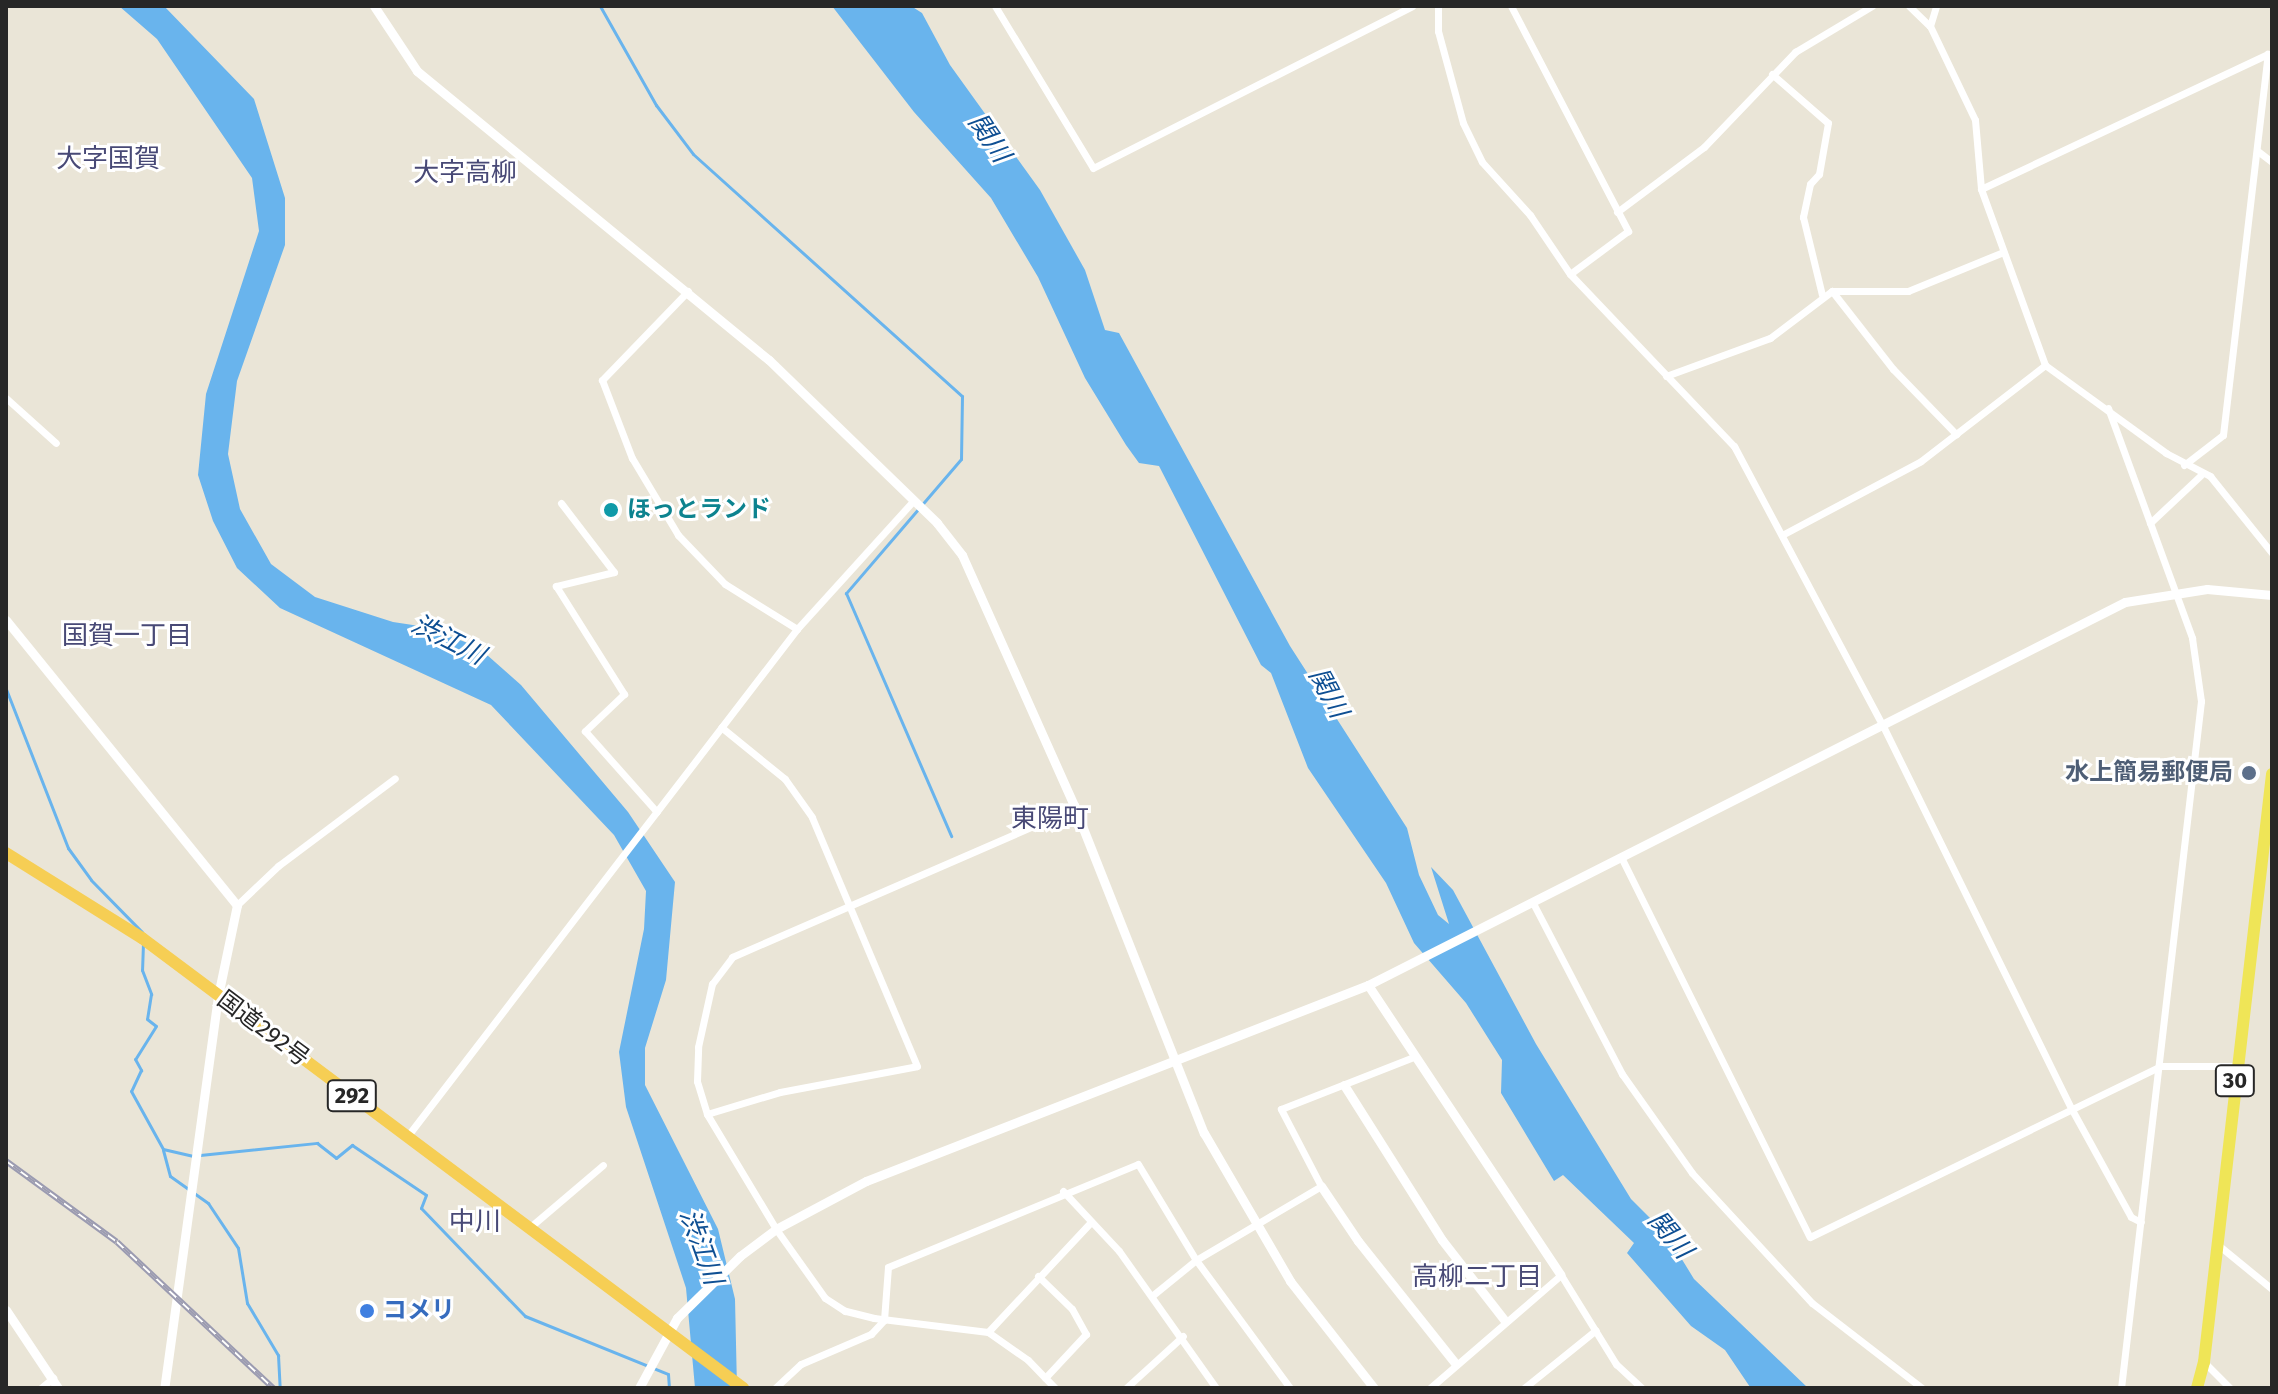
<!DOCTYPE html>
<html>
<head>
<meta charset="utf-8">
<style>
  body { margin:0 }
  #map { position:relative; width:2278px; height:1394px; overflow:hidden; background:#eae5d7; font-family:"Fira Sans","Noto Sans JP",sans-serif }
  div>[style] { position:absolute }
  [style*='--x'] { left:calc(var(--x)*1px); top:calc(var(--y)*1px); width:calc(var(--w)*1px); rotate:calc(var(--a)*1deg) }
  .water>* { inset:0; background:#69b4ed }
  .stream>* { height:3px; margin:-1.5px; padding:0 1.5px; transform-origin:1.5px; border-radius:1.5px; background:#69b4ed }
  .minor>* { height:7px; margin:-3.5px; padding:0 3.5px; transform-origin:3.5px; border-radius:3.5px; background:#fff }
  .tertiary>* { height:9px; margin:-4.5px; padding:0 4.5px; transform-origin:4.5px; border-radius:4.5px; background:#fff }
  .primary>* { height:12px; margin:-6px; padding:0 6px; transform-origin:6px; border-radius:6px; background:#efe557 }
  .trunk>* { height:12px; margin:-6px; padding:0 6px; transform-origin:6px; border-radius:6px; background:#f6ce54 }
  .rail>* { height:6px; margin-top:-3px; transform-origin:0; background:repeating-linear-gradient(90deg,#fff 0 9px,#9b9bb1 0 18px); box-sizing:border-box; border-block:2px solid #9b9bb1 }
  .dots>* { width:22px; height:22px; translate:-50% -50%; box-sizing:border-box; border:4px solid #fff; border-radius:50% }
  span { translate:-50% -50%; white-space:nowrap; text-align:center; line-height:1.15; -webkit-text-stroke:6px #fff; paint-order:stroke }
  .shield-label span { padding:2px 6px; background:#fff; border:2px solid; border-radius:6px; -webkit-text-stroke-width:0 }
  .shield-label { font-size:22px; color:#272727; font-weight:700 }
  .culture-label { font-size:24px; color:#0d838f; font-weight:700 }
  .left { translate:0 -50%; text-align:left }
  .service-label { font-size:24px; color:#4e5e75; font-weight:700 }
  .right { translate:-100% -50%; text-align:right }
  .street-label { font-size:24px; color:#272727 }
  .shop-label { font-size:24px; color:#366cbe; font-weight:700 }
  .water-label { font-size:26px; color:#0e4f93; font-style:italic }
  .neighbourhood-label { font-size:26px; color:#484976 }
  .frame { position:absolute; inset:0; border:8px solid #272727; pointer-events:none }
</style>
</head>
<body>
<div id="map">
  <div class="water">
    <i style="clip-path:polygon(119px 6px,164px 6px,254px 99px,285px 198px,285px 245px,237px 381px,228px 454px,240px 509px,271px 564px,315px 597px,393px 622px,426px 627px,478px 647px,521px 685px,628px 812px,675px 882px,666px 980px,645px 1048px,645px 1085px,718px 1229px,735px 1299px,737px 1388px,695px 1388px,686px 1288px,626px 1107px,619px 1052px,644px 929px,646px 891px,614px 835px,491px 705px,280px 608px,237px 568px,213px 521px,198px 475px,206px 394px,259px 231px,252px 178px,157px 39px)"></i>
    <i style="clip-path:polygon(832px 6px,911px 6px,922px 13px,950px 65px,1040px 190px,1085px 270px,1105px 330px,1119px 333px,1290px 646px,1407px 828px,1419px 875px,1438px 915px,1449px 924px,1431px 867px,1453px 890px,1536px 1044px,1631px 1199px,1667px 1235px,1694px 1279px,1808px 1388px,1750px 1387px,1725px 1350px,1691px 1326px,1627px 1253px,1634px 1243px,1563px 1175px,1554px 1181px,1501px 1093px,1502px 1060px,1466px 1003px,1414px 943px,1386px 883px,1308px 768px,1271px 673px,1261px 665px,1159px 466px,1139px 463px,1126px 445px,1085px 378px,1038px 277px,991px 198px,914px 112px)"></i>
  </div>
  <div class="stream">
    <i style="--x:600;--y:6;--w:114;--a:60.5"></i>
    <i style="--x:656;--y:105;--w:61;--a:52.9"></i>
    <i style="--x:693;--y:154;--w:362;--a:42"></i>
    <i style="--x:962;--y:396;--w:63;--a:90.9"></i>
    <i style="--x:961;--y:459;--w:177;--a:130.6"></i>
    <i style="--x:846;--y:593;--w:265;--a:66.6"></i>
    <i style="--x:6;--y:689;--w:171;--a:68.7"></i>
    <i style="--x:68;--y:848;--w:39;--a:54"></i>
    <i style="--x:91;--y:880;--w:73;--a:45.6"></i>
    <i style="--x:143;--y:943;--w:27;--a:92"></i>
    <i style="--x:142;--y:970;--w:26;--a:69"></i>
    <i style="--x:151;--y:994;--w:25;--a:99"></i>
    <i style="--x:147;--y:1019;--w:11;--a:38"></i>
    <i style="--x:156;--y:1026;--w:39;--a:122"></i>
    <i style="--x:135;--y:1059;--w:13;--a:61"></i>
    <i style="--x:141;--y:1070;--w:23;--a:115"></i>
    <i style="--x:131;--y:1091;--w:66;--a:61.1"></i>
    <i style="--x:163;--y:1149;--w:31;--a:13"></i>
    <i style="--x:163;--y:1150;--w:27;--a:75"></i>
    <i style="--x:170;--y:1176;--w:47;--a:35.4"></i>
    <i style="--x:208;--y:1203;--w:54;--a:56.3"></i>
    <i style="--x:238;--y:1248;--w:56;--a:80.7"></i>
    <i style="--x:247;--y:1303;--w:61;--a:59.2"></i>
    <i style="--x:278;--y:1355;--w:33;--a:87"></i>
    <i style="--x:200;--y:1155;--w:118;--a:-5.9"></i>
    <i style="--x:317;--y:1143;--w:24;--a:38"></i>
    <i style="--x:336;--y:1158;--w:21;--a:-39"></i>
    <i style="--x:352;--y:1145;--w:89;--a:34"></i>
    <i style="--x:426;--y:1195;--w:14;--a:111"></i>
    <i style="--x:421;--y:1208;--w:150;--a:46.1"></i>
    <i style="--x:525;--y:1316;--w:154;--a:22.1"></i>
    <i style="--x:668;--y:1374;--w:14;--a:86"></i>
  </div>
  <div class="minor">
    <i style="--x:995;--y:6;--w:189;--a:58.8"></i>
    <i style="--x:1093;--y:168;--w:358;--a:-26.9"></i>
    <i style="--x:1438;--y:6;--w:25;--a:90"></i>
    <i style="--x:1438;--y:31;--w:95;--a:74.8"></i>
    <i style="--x:1463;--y:123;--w:43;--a:64"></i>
    <i style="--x:1482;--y:162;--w:72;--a:47.8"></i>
    <i style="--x:1530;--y:215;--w:71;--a:55.9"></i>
    <i style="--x:1570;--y:274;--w:238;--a:46.4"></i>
    <i style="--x:1734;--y:446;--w:317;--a:62"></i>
    <i style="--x:1883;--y:726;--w:426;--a:63.8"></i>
    <i style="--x:2071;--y:1108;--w:124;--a:61.2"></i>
    <i style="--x:2131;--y:1217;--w:11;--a:27"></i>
    <i style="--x:1511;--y:6;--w:254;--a:62.5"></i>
    <i style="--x:1628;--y:231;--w:72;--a:143.4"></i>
    <i style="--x:1909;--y:6;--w:29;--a:44"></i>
    <i style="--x:1930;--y:26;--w:104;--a:64.4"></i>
    <i style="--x:1975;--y:120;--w:69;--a:85"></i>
    <i style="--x:1981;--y:189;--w:187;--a:70"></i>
    <i style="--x:2045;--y:365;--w:150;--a:36"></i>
    <i style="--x:2166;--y:453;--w:50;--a:27.6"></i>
    <i style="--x:2210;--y:476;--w:99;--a:51.2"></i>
    <i style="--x:1930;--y:26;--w:21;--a:-73"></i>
    <i style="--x:1772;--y:74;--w:74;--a:41.2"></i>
    <i style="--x:1828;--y:123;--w:52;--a:100"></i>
    <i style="--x:1819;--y:174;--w:13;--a:132"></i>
    <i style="--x:1810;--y:184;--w:34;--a:102"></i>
    <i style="--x:1803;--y:217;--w:80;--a:76.3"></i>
    <i style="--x:2259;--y:152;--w:16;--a:38"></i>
    <i style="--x:1981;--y:189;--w:317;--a:-25.2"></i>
    <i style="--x:1617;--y:212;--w:109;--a:-36.8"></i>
    <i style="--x:1704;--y:147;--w:132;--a:-46.2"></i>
    <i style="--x:1795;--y:52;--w:90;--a:-30.9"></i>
    <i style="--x:688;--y:291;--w:124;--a:134"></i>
    <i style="--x:602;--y:380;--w:84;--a:69"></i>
    <i style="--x:632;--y:458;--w:90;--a:59.1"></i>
    <i style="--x:678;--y:535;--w:68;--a:46.2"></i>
    <i style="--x:725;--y:584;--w:85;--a:32"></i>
    <i style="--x:1832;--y:291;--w:99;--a:52"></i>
    <i style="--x:1893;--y:369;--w:91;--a:45.9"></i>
    <i style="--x:1666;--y:376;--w:111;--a:-20.1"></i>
    <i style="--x:1770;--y:338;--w:78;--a:-37.2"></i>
    <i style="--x:1832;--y:291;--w:76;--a:0"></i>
    <i style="--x:1908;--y:291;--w:103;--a:-22.3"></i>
    <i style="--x:6;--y:398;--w:67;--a:42"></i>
    <i style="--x:2108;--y:408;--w:245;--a:69.9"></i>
    <i style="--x:2192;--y:638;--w:64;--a:81.9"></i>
    <i style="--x:2201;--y:701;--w:692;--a:96.64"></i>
    <i style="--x:2184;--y:465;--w:49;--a:-37.6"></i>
    <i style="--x:2223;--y:435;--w:384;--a:-83.3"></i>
    <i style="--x:561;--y:503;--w:87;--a:52.5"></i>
    <i style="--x:614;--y:572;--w:60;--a:166.4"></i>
    <i style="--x:556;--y:586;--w:128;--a:57.8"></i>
    <i style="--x:624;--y:694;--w:54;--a:136.5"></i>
    <i style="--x:585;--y:731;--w:108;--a:48.4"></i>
    <i style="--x:2150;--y:523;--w:70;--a:-43.3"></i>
    <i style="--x:1782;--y:535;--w:157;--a:-28"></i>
    <i style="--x:1921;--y:461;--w:157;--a:-37.7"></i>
    <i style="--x:1621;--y:857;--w:424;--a:63.6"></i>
    <i style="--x:1810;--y:1237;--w:390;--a:-26"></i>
    <i style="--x:2161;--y:1066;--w:75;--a:0"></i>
    <i style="--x:237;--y:905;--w:57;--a:-43.6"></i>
    <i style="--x:278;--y:866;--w:146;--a:-36.9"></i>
    <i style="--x:1534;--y:905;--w:191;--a:62.5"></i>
    <i style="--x:1622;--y:1074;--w:121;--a:54.7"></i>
    <i style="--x:1692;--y:1173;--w:177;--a:47.3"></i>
    <i style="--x:1812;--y:1303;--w:139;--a:37.7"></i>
    <i style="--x:707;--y:1114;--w:76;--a:-16.8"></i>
    <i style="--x:780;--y:1092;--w:139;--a:-10.7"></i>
    <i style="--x:917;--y:1066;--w:270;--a:-112.9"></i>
    <i style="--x:812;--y:817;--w:47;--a:-125.4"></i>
    <i style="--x:785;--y:779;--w:82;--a:-140.9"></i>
    <i style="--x:406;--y:1138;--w:642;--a:-52.47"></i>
    <i style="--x:797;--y:629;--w:174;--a:-47.8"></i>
    <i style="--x:1063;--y:1191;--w:82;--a:47"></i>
    <i style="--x:1119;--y:1251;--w:168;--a:54.7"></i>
    <i style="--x:529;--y:1228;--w:97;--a:-40.4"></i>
    <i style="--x:2217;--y:1244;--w:71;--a:39.3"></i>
    <i style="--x:1038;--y:1276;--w:47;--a:44.1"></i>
    <i style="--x:1072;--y:1309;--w:29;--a:61"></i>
    <i style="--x:1086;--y:1334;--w:60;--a:133"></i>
    <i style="--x:1153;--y:1295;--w:55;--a:-39.1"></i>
    <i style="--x:1196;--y:1260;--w:145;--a:-30.6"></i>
    <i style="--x:1321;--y:1186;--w:87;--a:-117.5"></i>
    <i style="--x:1281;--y:1109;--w:143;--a:-21.4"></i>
    <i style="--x:988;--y:1332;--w:151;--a:-46.9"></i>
    <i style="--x:2204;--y:1362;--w:37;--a:45"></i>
    <i style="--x:41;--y:1388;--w:16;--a:-40"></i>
    <i style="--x:775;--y:1388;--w:35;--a:-43"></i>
    <i style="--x:801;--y:1364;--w:76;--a:-23.2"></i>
    <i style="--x:871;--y:1334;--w:19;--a:-47"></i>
    <i style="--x:884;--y:1320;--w:53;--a:-85.7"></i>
    <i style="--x:888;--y:1267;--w:270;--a:-22.4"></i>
    <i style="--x:1138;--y:1164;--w:112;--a:58.9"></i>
    <i style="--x:1196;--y:1260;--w:159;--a:53.7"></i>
    <i style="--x:1055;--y:1388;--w:39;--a:-134"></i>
    <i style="--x:1028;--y:1360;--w:49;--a:-145"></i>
    <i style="--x:988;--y:1332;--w:115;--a:-173"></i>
    <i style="--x:874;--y:1318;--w:30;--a:-166"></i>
    <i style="--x:845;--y:1311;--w:24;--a:-147"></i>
    <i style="--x:825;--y:1298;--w:85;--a:-125.4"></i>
    <i style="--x:776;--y:1229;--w:134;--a:-121"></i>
    <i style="--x:707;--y:1114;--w:34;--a:-107"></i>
    <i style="--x:697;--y:1081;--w:34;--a:-88"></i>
    <i style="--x:698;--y:1047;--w:65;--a:-77.5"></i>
    <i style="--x:712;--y:984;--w:34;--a:-53"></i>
    <i style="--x:732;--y:957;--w:374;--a:-23.5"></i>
    <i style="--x:1126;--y:1388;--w:77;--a:-42.4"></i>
    <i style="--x:1430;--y:1388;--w:173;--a:-40.8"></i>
    <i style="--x:1561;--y:1275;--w:105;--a:58.3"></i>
    <i style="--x:1616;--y:1364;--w:35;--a:43"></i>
    <i style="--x:1524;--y:1388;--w:92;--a:-38.9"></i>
  </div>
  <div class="tertiary">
    <i style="--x:374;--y:6;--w:78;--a:56.5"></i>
    <i style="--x:417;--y:71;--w:455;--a:39.4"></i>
    <i style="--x:769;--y:360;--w:234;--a:44.1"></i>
    <i style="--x:937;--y:523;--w:41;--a:52"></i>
    <i style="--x:962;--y:555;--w:277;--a:65.9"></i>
    <i style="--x:1075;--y:808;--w:350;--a:68.4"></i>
    <i style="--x:1204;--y:1133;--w:171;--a:59.8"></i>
    <i style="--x:1290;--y:1281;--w:136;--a:51.9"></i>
    <i style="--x:6;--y:620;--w:367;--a:51"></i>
    <i style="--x:237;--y:905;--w:93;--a:101.8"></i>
    <i style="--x:218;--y:996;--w:396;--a:97.8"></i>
    <i style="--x:1368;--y:985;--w:348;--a:56.4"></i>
    <i style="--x:1344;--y:1085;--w:183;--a:57.7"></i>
    <i style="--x:1442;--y:1240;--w:103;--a:52.1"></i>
    <i style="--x:1321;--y:1186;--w:66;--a:56.1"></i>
    <i style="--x:1358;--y:1241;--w:157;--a:51.5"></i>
    <i style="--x:6;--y:1310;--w:94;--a:56.3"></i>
    <i style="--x:639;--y:1388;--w:80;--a:-61.5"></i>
    <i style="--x:677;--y:1318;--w:88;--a:-44.5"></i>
    <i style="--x:740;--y:1256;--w:45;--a:-36.9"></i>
    <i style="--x:776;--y:1229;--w:102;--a:-28.1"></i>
    <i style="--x:866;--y:1181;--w:539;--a:-21.33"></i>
    <i style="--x:1368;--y:985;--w:848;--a:-26.84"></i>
    <i style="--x:2125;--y:602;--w:83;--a:-9"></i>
    <i style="--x:2207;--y:589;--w:65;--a:5.3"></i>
  </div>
  <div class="primary">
    <i style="--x:2197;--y:1388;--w:27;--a:-75"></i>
    <i style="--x:2204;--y:1362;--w:592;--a:-83.4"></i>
  </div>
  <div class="trunk">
    <i style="--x:6;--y:853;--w:160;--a:32"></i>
    <i style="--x:142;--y:938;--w:751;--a:36.82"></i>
  </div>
  <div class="rail">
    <i style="--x:6;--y:1161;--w:137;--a:36.1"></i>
    <i style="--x:117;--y:1242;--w:214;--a:43.1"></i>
  </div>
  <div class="dots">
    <i style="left:611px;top:510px;background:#0f9aa8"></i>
    <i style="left:2249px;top:773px;background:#5c6f8a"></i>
    <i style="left:367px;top:1311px;background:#3f7fe0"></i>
  </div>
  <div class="shield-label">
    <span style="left:2235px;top:1081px">30</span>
    <span style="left:352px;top:1096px">292</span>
  </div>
  <div class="culture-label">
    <span class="left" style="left:627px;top:510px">ほっとランド</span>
  </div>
  <div class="service-label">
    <span class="right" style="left:2233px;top:773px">水上簡易郵便局</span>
  </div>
  <div class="street-label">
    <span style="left:263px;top:1029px;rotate:37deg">国道292号</span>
  </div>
  <div class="shop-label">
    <span class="left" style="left:383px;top:1311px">コメリ</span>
  </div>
  <div class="water-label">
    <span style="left:989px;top:138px;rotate:56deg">関川</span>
    <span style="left:448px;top:640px;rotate:27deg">渋江川</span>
    <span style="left:1328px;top:693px;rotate:62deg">関川</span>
    <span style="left:1670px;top:1235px;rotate:50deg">関川</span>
    <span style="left:701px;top:1247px;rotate:70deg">渋江川</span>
  </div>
  <div class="neighbourhood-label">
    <span style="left:108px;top:159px">大字国賀</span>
    <span style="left:465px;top:173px">大字高柳</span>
    <span style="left:127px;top:636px">国賀一丁目</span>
    <span style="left:1050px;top:819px">東陽町</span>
    <span style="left:475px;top:1222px">中川</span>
    <span style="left:1477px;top:1277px">高柳二丁目</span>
  </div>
  <div class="frame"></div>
</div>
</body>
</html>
